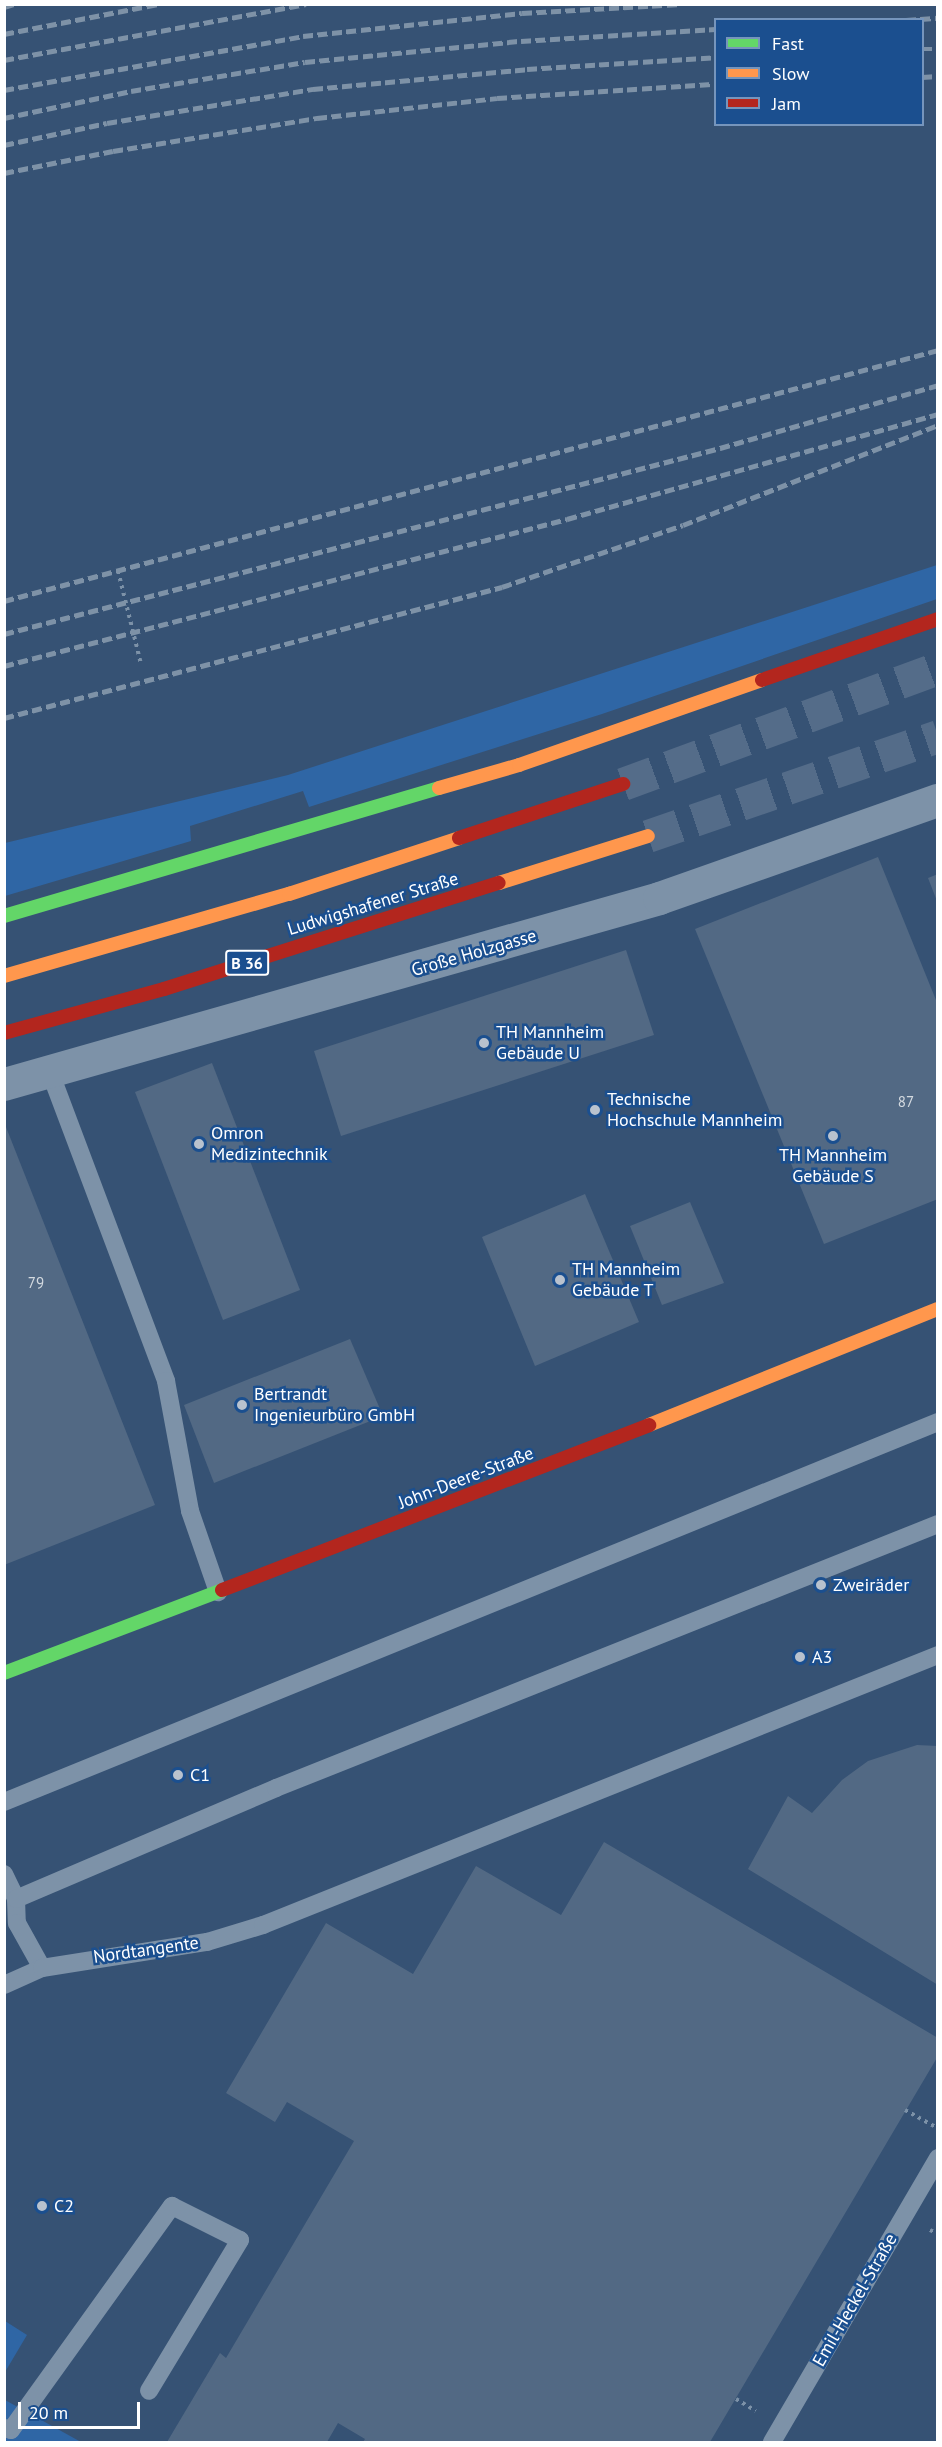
<!DOCTYPE html>
<html>
<head>
<meta charset="utf-8">
<style>
  body { margin:0 }
  #map { position:relative; width:942px; height:2447px; overflow:hidden; background:#365274; font-family:"PT Sans",sans-serif }
  div>[style] { position:absolute }
  [style*='--x'] { left:calc(var(--x)*1px); top:calc(var(--y)*1px); width:calc(var(--w)*1px); rotate:calc(var(--a)*1deg) }
  .green>* { inset:0; background:#2f66a5 }
  .building>* { inset:0; background:#526984 }
  .primary-tunnel>* { height:33px; margin-top:-16.5px; transform-origin:0; background:repeating-linear-gradient(90deg,#546c89 0 33px,transparent 0 49px) }
  .path>* { height:4px; margin-top:-2px; transform-origin:0; background:repeating-linear-gradient(90deg,#7d92a8 0 3px,transparent 0 7.5px) }
  .lane>* { height:18px; margin:-9px; padding:0 9px; transform-origin:9px; border-radius:9px; background:#7d92a8 }
  .street>* { height:33px; margin:-16.5px; padding:0 16.5px; transform-origin:16.5px; border-radius:16.5px; background:#7d92a8 }
  .fast>* { height:14px; margin:-7px; padding:0 7px; transform-origin:7px; border-radius:7px; background:#63d668 }
  .slow>* { height:14px; margin:-7px; padding:0 7px; transform-origin:7px; border-radius:7px; background:#ff974d }
  .jam>* { height:14px; margin:-7px; padding:0 7px; transform-origin:7px; border-radius:7px; background:#b3261e }
  .rail>* { height:4.5px; margin-top:-2.25px; transform-origin:0; background:repeating-linear-gradient(90deg,#7e92a7 0 10px,transparent 0 14.5px) }
  .dots>* { width:16px; height:16px; translate:-50% -50%; box-sizing:border-box; border:3px solid #1b4f8f; border-radius:50% }
  span { translate:-50% -50%; white-space:nowrap; text-align:center; line-height:1.15; -webkit-text-stroke:5px #1b4f8f; paint-order:stroke }
  .number-label { font-size:15px; color:#d4dae0 }
  .number-label span { -webkit-text-stroke-width:0 }
  .shield-label span { padding:2px 4px; background:#1b4f8f; border:2px solid; border-radius:4px; -webkit-text-stroke-width:0 }
  .shield-label { font-size:16px; color:#fff; font-weight:700 }
  .street-label { font-size:18px; color:#fff }
  .poi-label { font-size:18px; color:#fff }
  .left { translate:0 -50%; text-align:left }
  .frame { position:absolute; inset:0; border:6px solid #fff; pointer-events:none }
  .legend { position:absolute; left:714px; top:18px; width:210px; height:108px; box-sizing:border-box; background:#1b4f8f; border:2px solid #7695bc; margin:0; padding:8px 10px; list-style:none; font-size:18px; color:#fff }
  .legend li { display:flex; align-items:center; gap:12px; height:30px }
  .legend b { width:30px; border:2px solid #7695bc }
  .scale { position:absolute; left:18px; top:2402px; width:122px; height:27px; box-sizing:border-box; border:3px solid #fff; border-top:0; padding-left:8px; font-size:18px; line-height:21px; white-space:nowrap; color:#fff; -webkit-text-stroke:4px #1b4f8f; paint-order:stroke }
</style>
</head>
<body>
<div id="map">
  <div class="green">
    <i style="clip-path:polygon(937px 565px,937px 599px,602px 714px,309px 807px,303px 791px,190px 826px,191px 841px,5px 896px,5px 843px,288px 775px)"></i>
    <i style="clip-path:polygon(5px 2321px,27px 2335px,5px 2372px)"></i>
    <i style="clip-path:polygon(5px 2400px,81px 2442px,5px 2442px)"></i>
  </div>
  <div class="building">
    <i style="clip-path:polygon(878px 857px,938px 1005px,938px 1199px,824px 1244px,695px 929px)"></i>
    <i style="clip-path:polygon(938px 874px,938px 901px,937px 901px,928px 878px)"></i>
    <i style="clip-path:polygon(626px 950px,654px 1035px,341px 1136px,314px 1051px)"></i>
    <i style="clip-path:polygon(212px 1063px,300px 1290px,223px 1320px,135px 1092px)"></i>
    <i style="clip-path:polygon(4px 1122px,155px 1505px,4px 1565px)"></i>
    <i style="clip-path:polygon(585px 1194px,639px 1322px,535px 1366px,482px 1237px)"></i>
    <i style="clip-path:polygon(690px 1202px,724px 1283px,662px 1305px,630px 1226px)"></i>
    <i style="clip-path:polygon(350px 1339px,383px 1416px,214px 1483px,184px 1405px)"></i>
    <i style="clip-path:polygon(917px 1745px,938px 1746px,938px 1985px,748px 1869px,788px 1796px,812px 1813px,842px 1780px,868px 1761px)"></i>
    <i style="clip-path:polygon(604px 1842px,938px 2038px,938px 2056px,710px 2442px,363px 2442px,365px 2439px,338px 2423px,327px 2442px,167px 2442px,220px 2353px,226px 2358px,354px 2141px,287px 2102px,275px 2122px,226px 2093px,326px 1923px,413px 1974px,476px 1866px,561px 1915px)"></i>
  </div>
  <div class="primary-tunnel">
    <i style="--x:623;--y:784;--w:336;--a:-20.2"></i>
    <i style="--x:648;--y:836;--w:307;--a:-19"></i>
  </div>
  <div class="path">
    <i style="--x:118;--y:571;--w:96;--a:76.1"></i>
    <i style="--x:905;--y:2110;--w:35;--a:29"></i>
    <i style="--x:930;--y:2230;--w:9;--a:27"></i>
    <i style="--x:736;--y:2399;--w:23;--a:31"></i>
  </div>
  <div class="lane">
    <i style="--x:50;--y:1072;--w:330;--a:69.4"></i>
    <i style="--x:166;--y:1381;--w:132;--a:79.5"></i>
    <i style="--x:190;--y:1511;--w:86;--a:70.9"></i>
    <i style="--x:4;--y:1802;--w:1008;--a:-22.14"></i>
    <i style="--x:4;--y:1874;--w:28;--a:64"></i>
    <i style="--x:16;--y:1899;--w:24;--a:88"></i>
    <i style="--x:17;--y:1923;--w:51;--a:60.9"></i>
    <i style="--x:16;--y:1899;--w:283;--a:-23.1"></i>
    <i style="--x:276;--y:1788;--w:713;--a:-21.74"></i>
    <i style="--x:4;--y:1985;--w:42;--a:-24.1"></i>
    <i style="--x:42;--y:1968;--w:167;--a:-9"></i>
    <i style="--x:207;--y:1942;--w:59;--a:-16.9"></i>
    <i style="--x:263;--y:1925;--w:727;--a:-21.8"></i>
    <i style="--x:4;--y:2428;--w:7;--a:16"></i>
    <i style="--x:11;--y:2430;--w:276;--a:-54.3"></i>
    <i style="--x:172;--y:2206;--w:76;--a:26.6"></i>
    <i style="--x:240;--y:2240;--w:176;--a:121.1"></i>
    <i style="--x:772;--y:2442;--w:329;--a:-59.7"></i>
  </div>
  <div class="street">
    <i style="--x:4;--y:1084;--w:681;--a:-15.85"></i>
    <i style="--x:659;--y:898;--w:296;--a:-19.4"></i>
  </div>
  <div class="fast">
    <i style="--x:4;--y:916;--w:453;--a:-16.4"></i>
    <i style="--x:4;--y:1673;--w:233;--a:-20.8"></i>
  </div>
  <div class="slow">
    <i style="--x:439;--y:788;--w:83;--a:-16"></i>
    <i style="--x:519;--y:765;--w:257;--a:-19.3"></i>
    <i style="--x:499;--y:883;--w:156;--a:-17.5"></i>
    <i style="--x:4;--y:976;--w:297;--a:-16.1"></i>
    <i style="--x:289;--y:894;--w:179;--a:-18.2"></i>
    <i style="--x:649;--y:1425;--w:311;--a:-21.9"></i>
  </div>
  <div class="jam">
    <i style="--x:762;--y:680;--w:186;--a:-19.1"></i>
    <i style="--x:459;--y:838;--w:173;--a:-18.2"></i>
    <i style="--x:4;--y:1033;--w:166;--a:-15.4"></i>
    <i style="--x:164;--y:989;--w:351;--a:-17.6"></i>
    <i style="--x:222;--y:1590;--w:458;--a:-21.1"></i>
  </div>
  <div class="rail">
    <i style="--x:4;--y:7;--w:10;--a:-17"></i>
    <i style="--x:906;--y:20;--w:32;--a:-4"></i>
    <i style="--x:4;--y:34;--w:157;--a:-11"></i>
    <i style="--x:922;--y:49;--w:16;--a:0"></i>
    <i style="--x:4;--y:60;--w:307;--a:-10.5"></i>
    <i style="--x:922;--y:77;--w:16;--a:-4"></i>
    <i style="--x:4;--y:90;--w:304;--a:-10.2"></i>
    <i style="--x:303;--y:36;--w:220;--a:-6"></i>
    <i style="--x:522;--y:13;--w:159;--a:-3.2"></i>
    <i style="--x:4;--y:118;--w:130;--a:-12"></i>
    <i style="--x:131;--y:91;--w:176;--a:-9.5"></i>
    <i style="--x:305;--y:62;--w:217;--a:-5.6"></i>
    <i style="--x:521;--y:41;--w:195;--a:-3.5"></i>
    <i style="--x:4;--y:145;--w:105;--a:-12.1"></i>
    <i style="--x:107;--y:123;--w:209;--a:-9.4"></i>
    <i style="--x:313;--y:89;--w:215;--a:-5.3"></i>
    <i style="--x:527;--y:69;--w:189;--a:-3.6"></i>
    <i style="--x:4;--y:173;--w:111;--a:-11.4"></i>
    <i style="--x:113;--y:151;--w:207;--a:-9.2"></i>
    <i style="--x:317;--y:118;--w:181;--a:-6.3"></i>
    <i style="--x:497;--y:98;--w:219;--a:-3.7"></i>
    <i style="--x:4;--y:601;--w:967;--a:-15.04"></i>
    <i style="--x:4;--y:634;--w:740;--a:-14.56"></i>
    <i style="--x:720;--y:448;--w:227;--a:-16.1"></i>
    <i style="--x:4;--y:666;--w:582;--a:-14.63"></i>
    <i style="--x:567;--y:519;--w:386;--a:-15.8"></i>
    <i style="--x:4;--y:718;--w:515;--a:-14.74"></i>
    <i style="--x:502;--y:587;--w:191;--a:-18.9"></i>
    <i style="--x:683;--y:525;--w:274;--a:-21.4"></i>
  </div>
  <div class="dots">
    <i style="left:484px;top:1043px;background:#b9c2ce"></i>
    <i style="left:595px;top:1110px;background:#b9c2ce"></i>
    <i style="left:833px;top:1136px;background:#b9c2ce"></i>
    <i style="left:199px;top:1144px;background:#b9c2ce"></i>
    <i style="left:560px;top:1280px;background:#b9c2ce"></i>
    <i style="left:242px;top:1405px;background:#b9c2ce"></i>
    <i style="left:821px;top:1585px;background:#b9c2ce"></i>
    <i style="left:800px;top:1657px;background:#b9c2ce"></i>
    <i style="left:178px;top:1775px;background:#b9c2ce"></i>
    <i style="left:42px;top:2206px;background:#b9c2ce"></i>
  </div>
  <div class="number-label">
    <span style="left:906px;top:1102px">87</span>
    <span style="left:36px;top:1283px">79</span>
  </div>
  <div class="shield-label">
    <span style="left:247px;top:963px">B 36</span>
  </div>
  <div class="street-label">
    <span style="left:373px;top:904px;rotate:-17deg">Ludwigshafener Straße</span>
    <span style="left:474px;top:953px;rotate:-16deg">Große Holzgasse</span>
    <span style="left:466px;top:1478px;rotate:-21deg">John-Deere-Straße</span>
    <span style="left:146px;top:1950px;rotate:-8deg">Nordtangente</span>
    <span style="left:855px;top:2300px;rotate:-60deg">Emil-Heckel-Straße</span>
  </div>
  <div class="poi-label">
    <span class="left" style="left:496px;top:1043px">TH Mannheim<br>Gebäude U</span>
    <span class="left" style="left:607px;top:1110px">Technische<br>Hochschule Mannheim</span>
    <span class="left" style="left:211px;top:1144px">Omron<br>Medizintechnik</span>
    <span style="left:833px;top:1166px">TH Mannheim<br>Gebäude S</span>
    <span class="left" style="left:572px;top:1280px">TH Mannheim<br>Gebäude T</span>
    <span class="left" style="left:254px;top:1405px">Bertrandt<br>Ingenieurbüro GmbH</span>
    <span class="left" style="left:833px;top:1585px">Zweiräder</span>
    <span class="left" style="left:812px;top:1657px">A3</span>
    <span class="left" style="left:190px;top:1775px">C1</span>
    <span class="left" style="left:54px;top:2206px">C2</span>
  </div>
  <div class="frame"></div>
  <ul class="legend">
  <li><b style="height:8px;background:#63d668"></b>Fast</li>
  <li><b style="height:8px;background:#ff974d"></b>Slow</li>
  <li><b style="height:8px;background:#b3261e"></b>Jam</li>
  </ul>
  <div class="scale">20 m</div>
</div>
</body>
</html>
